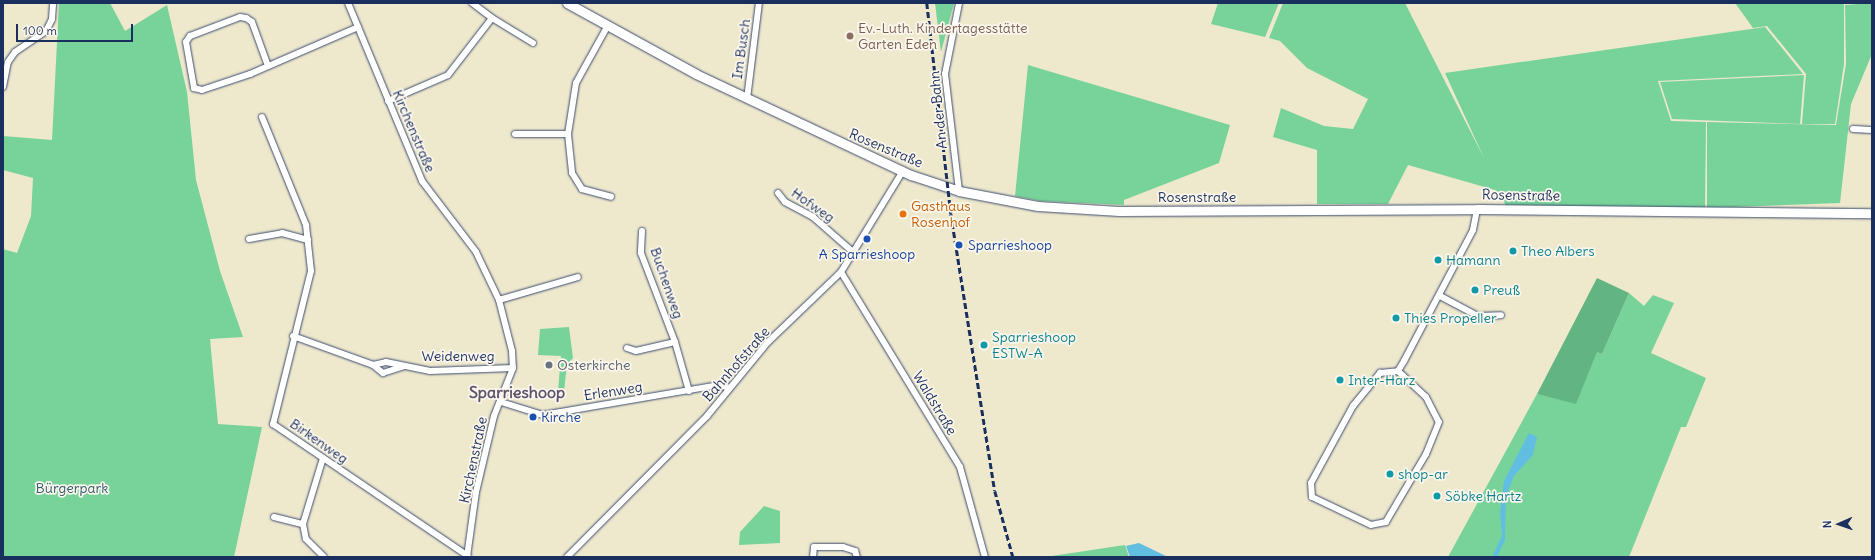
<!DOCTYPE html>
<html>
<head>
<meta charset="utf-8">
<style>
  body { margin:0 }
  #map { position:relative; width:1875px; height:560px; overflow:hidden; background:#eee8cd; font-family:Delius,sans-serif }
  div>[style] { position:absolute }
  [style*='--x'] { left:calc(var(--x)*1px); top:calc(var(--y)*1px); width:calc(var(--w)*1px); rotate:calc(var(--a)*1deg) }
  .green>* { inset:0; background:#78d39a }
  .forest>* { inset:0; background:#62b582 }
  .water>* { inset:0; background:#62bee0 }
  .roads { filter:drop-shadow(0 0 1px #3b4b6f) drop-shadow(0 0 1px #3b4b6f) }
  .minor>* { height:6px; margin:-3px; padding:0 3px; transform-origin:3px; border-radius:3px; background:#fff }
  .secondary>* { height:9px; margin:-4.5px; padding:0 4.5px; transform-origin:4.5px; border-radius:4.5px; background:#fff }
  .rail>* { height:2.5px; margin-top:-1.25px; transform-origin:0; background:repeating-linear-gradient(90deg,#1b2f5e 0 6px,transparent 0 9px) }
  .dots>* { width:11px; height:11px; translate:-50% -50%; box-sizing:border-box; border:2px solid #fbf7ec; border-radius:50% }
  span { translate:-50% -50%; white-space:nowrap; text-align:center; line-height:1.15; -webkit-text-stroke:3.5px #fbf7ec; paint-order:stroke }
  .education-label { font-size:14px; color:#785e54 }
  .left { translate:0 -50%; text-align:left }
  .street-label { font-size:14px; color:#1b2f5e }
  .food-label { font-size:14px; color:#c56008 }
  .transit-label { font-size:14px; color:#164399 }
  .culture-label { font-size:14px; color:#0d838f }
  .worship-label { font-size:14px; color:#5b616d }
  .park-label { font-size:14px; color:#32586d }
  .quarter-label { font-size:16px; color:#5e526d; font-weight:700 }
  .frame { position:absolute; inset:0; border:4px solid #1b2f5e; pointer-events:none }
  .north { position:absolute; left:1819px; top:504px; width:40px; height:40px; -webkit-text-stroke:3px #fbf7ec; paint-order:stroke; rotate:268deg; font-size:11px; font-weight:700; line-height:16px; text-align:center; color:#1b2f5e }
  .north::after { content:''; display:block; margin:auto; width:14px; height:18px; background:#1b2f5e; clip-path:polygon(50% 0,100% 100%,50% 72%,0 100%) }
  .scale { position:absolute; left:16px; top:24px; width:117px; height:18px; box-sizing:border-box; border:2px solid #1b2f5e; border-top:0; padding-left:5px; font-size:12px; line-height:14px; white-space:nowrap; color:#1b2f5e; -webkit-text-stroke:3px #fbf7ec; paint-order:stroke }
</style>
</head>
<body>
<div id="map">
  <div class="green">
    <i style="clip-path:polygon(59px 3px,110px 3px,125px 31px,167px 5px,187px 92px,196px 180px,220px 271px,243px 337px,210px 339px,218px 424px,262px 427px,234px 557px,3px 557px,3px 249px,17px 253px,31px 216px,33px 178px,3px 170px,3px 136px,52px 140px)"></i>
    <i style="clip-path:polygon(935px 3px,954px 3px,941px 52px)"></i>
    <i style="clip-path:polygon(1218px 3px,1279px 3px,1265px 37px,1211px 24px)"></i>
    <i style="clip-path:polygon(1283px 3px,1405px 3px,1484px 158px,1445px 73px,1765px 27px,1803px 74px,1658px 81px,1671px 121px,1706px 122px,1705px 209px,1505px 205px,1503px 195px,1495px 190px,1408px 165px,1388px 204px,1317px 204px,1317px 150px,1273px 137px,1281px 108px,1324px 126px,1353px 129px,1368px 99px,1307px 68px,1280px 41px,1269px 38px)"></i>
    <i style="clip-path:polygon(1735px 3px,1868px 3px,1844px 4px,1844px 64px,1835px 124px,1802px 124px,1806px 74px,1767px 26px,1753px 28px)"></i>
    <i style="clip-path:polygon(1872px 3px,1872px 54px,1851px 104px,1840px 203px,1707px 208px,1707px 122px,1836px 125px,1846px 64px,1845px 5px)"></i>
    <i style="clip-path:polygon(1028px 65px,1230px 125px,1219px 163px,1124px 200px,1124px 205px,1040px 201px,1015px 196px)"></i>
    <i style="clip-path:polygon(1804px 75px,1800px 124px,1672px 119px,1660px 82px)"></i>
    <i style="clip-path:polygon(1629px 293px,1644px 306px,1653px 295px,1674px 303px,1651px 353px,1706px 378px,1686px 427px,1681px 427px,1629px 557px,1448px 557px,1537px 394px,1576px 403px,1597px 351px,1602px 354px)"></i>
    <i style="clip-path:polygon(569px 327px,573px 358px,567px 364px,564px 391px,558px 391px,561px 356px,538px 355px,540px 329px)"></i>
    <i style="clip-path:polygon(764px 506px,780px 511px,780px 543px,739px 545px,740px 532px)"></i>
    <i style="clip-path:polygon(1125px 545px,1129px 557px,1045px 557px)"></i>
  </div>
  <div class="forest">
    <i style="clip-path:polygon(1597px 278px,1629px 293px,1602px 354px,1597px 352px,1576px 404px,1537px 394px)"></i>
  </div>
  <div class="water">
    <i style="clip-path:polygon(1529px 433px,1537px 437px,1533px 455px,1514px 476px,1506px 497px,1505px 540px,1497px 557px,1492px 557px,1502px 536px,1500px 513px,1504px 481px)"></i>
    <i style="clip-path:polygon(1139px 543px,1168px 557px,1130px 557px,1126px 546px)"></i>
  </div>
  <div class="roads">
    <div class="minor">
      <i style="--x:348;--y:3;--w:193;--a:67.4"></i>
      <i style="--x:422;--y:181;--w:89;--a:52.7"></i>
      <i style="--x:476;--y:252;--w:53;--a:64.4"></i>
      <i style="--x:499;--y:300;--w:53;--a:75.7"></i>
      <i style="--x:512;--y:351;--w:17;--a:87"></i>
      <i style="--x:513;--y:368;--w:52;--a:111.6"></i>
      <i style="--x:494;--y:416;--w:78;--a:103.3"></i>
      <i style="--x:476;--y:492;--w:66;--a:97.9"></i>
      <i style="--x:492;--y:18;--w:48;--a:31.4"></i>
      <i style="--x:607;--y:27;--w:64;--a:119"></i>
      <i style="--x:576;--y:83;--w:52;--a:98.9"></i>
      <i style="--x:568;--y:134;--w:39;--a:84"></i>
      <i style="--x:572;--y:173;--w:19;--a:58"></i>
      <i style="--x:582;--y:189;--w:30;--a:15"></i>
      <i style="--x:268;--y:66;--w:47;--a:-110"></i>
      <i style="--x:252;--y:22;--w:7;--a:-146"></i>
      <i style="--x:246;--y:18;--w:6;--a:-171"></i>
      <i style="--x:240;--y:17;--w:53;--a:159.2"></i>
      <i style="--x:190;--y:36;--w:7;--a:124"></i>
      <i style="--x:186;--y:42;--w:47;--a:80.1"></i>
      <i style="--x:194;--y:88;--w:8;--a:14"></i>
      <i style="--x:202;--y:90;--w:51;--a:-18.4"></i>
      <i style="--x:250;--y:74;--w:118;--a:-23.5"></i>
      <i style="--x:3;--y:87;--w:25;--a:-79"></i>
      <i style="--x:8;--y:62;--w:12;--a:-55"></i>
      <i style="--x:15;--y:52;--w:37;--a:-34"></i>
      <i style="--x:46;--y:31;--w:13;--a:-63"></i>
      <i style="--x:52;--y:19;--w:16;--a:-86"></i>
      <i style="--x:747;--y:99;--w:97;--a:-82.9"></i>
      <i style="--x:388;--y:101;--w:65;--a:-23.4"></i>
      <i style="--x:448;--y:75;--w:72;--a:-52.3"></i>
      <i style="--x:492;--y:18;--w:25;--a:-143"></i>
      <i style="--x:262;--y:117;--w:117;--a:67.8"></i>
      <i style="--x:306;--y:225;--w:46;--a:83.8"></i>
      <i style="--x:311;--y:271;--w:158;--a:103.9"></i>
      <i style="--x:273;--y:424;--w:235;--a:34.1"></i>
      <i style="--x:1853;--y:129;--w:19;--a:3"></i>
      <i style="--x:515;--y:134;--w:53;--a:0"></i>
      <i style="--x:959;--y:191;--w:118;--a:-96.8"></i>
      <i style="--x:945;--y:74;--w:72;--a:-78.8"></i>
      <i style="--x:778;--y:193;--w:11;--a:52"></i>
      <i style="--x:785;--y:202;--w:32;--a:28"></i>
      <i style="--x:813;--y:217;--w:55;--a:41.3"></i>
      <i style="--x:642;--y:231;--w:22;--a:93"></i>
      <i style="--x:641;--y:253;--w:95;--a:69.1"></i>
      <i style="--x:675;--y:342;--w:51;--a:74.1"></i>
      <i style="--x:249;--y:239;--w:34;--a:-10"></i>
      <i style="--x:282;--y:233;--w:27;--a:15"></i>
      <i style="--x:841;--y:272;--w:228;--a:58.6"></i>
      <i style="--x:960;--y:467;--w:93;--a:74.5"></i>
      <i style="--x:1440;--y:296;--w:43;--a:27.8"></i>
      <i style="--x:1478;--y:316;--w:23;--a:-2"></i>
      <i style="--x:499;--y:300;--w:82;--a:-16.2"></i>
      <i style="--x:293;--y:336;--w:85;--a:19.9"></i>
      <i style="--x:373;--y:365;--w:13;--a:-13"></i>
      <i style="--x:386;--y:362;--w:45;--a:11.6"></i>
      <i style="--x:430;--y:371;--w:83;--a:-2.1"></i>
      <i style="--x:627;--y:348;--w:9;--a:18"></i>
      <i style="--x:636;--y:351;--w:40;--a:-13"></i>
      <i style="--x:373;--y:365;--w:13;--a:39"></i>
      <i style="--x:383;--y:373;--w:22;--a:-18"></i>
      <i style="--x:1398;--y:371;--w:38;--a:43"></i>
      <i style="--x:1426;--y:397;--w:28;--a:63"></i>
      <i style="--x:1439;--y:422;--w:35;--a:112"></i>
      <i style="--x:1426;--y:454;--w:79;--a:120.5"></i>
      <i style="--x:1386;--y:522;--w:15;--a:169"></i>
      <i style="--x:1371;--y:525;--w:65;--a:-154.6"></i>
      <i style="--x:1312;--y:497;--w:14;--a:-94"></i>
      <i style="--x:1311;--y:483;--w:88;--a:-61.4"></i>
      <i style="--x:1353;--y:406;--w:43;--a:-50.7"></i>
      <i style="--x:1380;--y:373;--w:18;--a:-6"></i>
      <i style="--x:1398;--y:371;--w:12;--a:-59"></i>
      <i style="--x:1404;--y:361;--w:148;--a:-62.2"></i>
      <i style="--x:1473;--y:230;--w:21;--a:-79"></i>
      <i style="--x:501;--y:402;--w:44;--a:17.2"></i>
      <i style="--x:543;--y:415;--w:179;--a:-9.7"></i>
      <i style="--x:719;--y:385;--w:11;--a:15"></i>
      <i style="--x:323;--y:458;--w:69;--a:106.9"></i>
      <i style="--x:303;--y:524;--w:15;--a:79"></i>
      <i style="--x:306;--y:539;--w:25;--a:45"></i>
      <i style="--x:274;--y:517;--w:30;--a:14"></i>
      <i style="--x:567;--y:557;--w:199;--a:-45.2"></i>
      <i style="--x:707;--y:416;--w:96;--a:-50.5"></i>
      <i style="--x:768;--y:342;--w:101;--a:-43.8"></i>
      <i style="--x:841;--y:272;--w:119;--a:-58.5"></i>
      <i style="--x:813;--y:557;--w:10;--a:-84"></i>
      <i style="--x:814;--y:547;--w:29;--a:0"></i>
      <i style="--x:843;--y:547;--w:13;--a:18"></i>
      <i style="--x:855;--y:551;--w:6;--a:72"></i>
    </div>
    <div class="secondary">
      <i style="--x:567;--y:3;--w:147;--a:28.8"></i>
      <i style="--x:696;--y:74;--w:238;--a:25.2"></i>
      <i style="--x:911;--y:175;--w:51;--a:18.4"></i>
      <i style="--x:959;--y:191;--w:80;--a:10.8"></i>
      <i style="--x:1038;--y:206;--w:81;--a:3.5"></i>
      <i style="--x:1119;--y:211;--w:358;--a:-0.3"></i>
      <i style="--x:1477;--y:209;--w:395;--a:0.6"></i>
    </div>
  </div>
  <div class="rail">
    <i style="--x:927;--y:3;--w:212;--a:83.5"></i>
    <i style="--x:951;--y:214;--w:280;--a:81"></i>
    <i style="--x:995;--y:491;--w:68;--a:74.7"></i>
  </div>
  <div class="dots">
    <i style="left:850px;top:36px;background:#8d6e63"></i>
    <i style="left:903px;top:214px;background:#e8710a"></i>
    <i style="left:867px;top:239px;background:#1a4fb4"></i>
    <i style="left:959px;top:245px;background:#1a4fb4"></i>
    <i style="left:1513px;top:251px;background:#0f9aa8"></i>
    <i style="left:1438px;top:260px;background:#0f9aa8"></i>
    <i style="left:1475px;top:290px;background:#0f9aa8"></i>
    <i style="left:1396px;top:318px;background:#0f9aa8"></i>
    <i style="left:984px;top:345px;background:#0f9aa8"></i>
    <i style="left:549px;top:365px;background:#6b7280"></i>
    <i style="left:1340px;top:380px;background:#0f9aa8"></i>
    <i style="left:533px;top:417px;background:#1a4fb4"></i>
    <i style="left:1390px;top:474px;background:#0f9aa8"></i>
    <i style="left:1437px;top:496px;background:#0f9aa8"></i>
  </div>
  <div class="education-label">
    <span class="left" style="left:858px;top:36px">Ev.-Luth. Kindertagesstätte<br>Garten Eden</span>
  </div>
  <div class="street-label">
    <span style="left:741px;top:49px;rotate:-82deg">Im Busch</span>
    <span style="left:938px;top:110px;rotate:-96deg">An der Bahn</span>
    <span style="left:414px;top:131px;rotate:67deg">Kirchenstraße</span>
    <span style="left:886px;top:148px;rotate:23deg">Rosenstraße</span>
    <span style="left:1521px;top:195px;rotate:1deg">Rosenstraße</span>
    <span style="left:1197px;top:197px">Rosenstraße</span>
    <span style="left:813px;top:205px;rotate:35deg">Hofweg</span>
    <span style="left:667px;top:283px;rotate:71deg">Buchenweg</span>
    <span style="left:458px;top:356px">Weidenweg</span>
    <span style="left:736px;top:364px;rotate:-49deg">Bahnhofstraße</span>
    <span style="left:613px;top:391px;rotate:-9deg">Erlenweg</span>
    <span style="left:935px;top:403px;rotate:59deg">Waldstraße</span>
    <span style="left:319px;top:441px;rotate:35deg">Birkenweg</span>
    <span style="left:473px;top:460px;rotate:-78deg">Kirchenstraße</span>
  </div>
  <div class="food-label">
    <span class="left" style="left:911px;top:214px">Gasthaus<br>Rosenhof</span>
  </div>
  <div class="transit-label">
    <span class="left" style="left:968px;top:245px">Sparrieshoop</span>
    <span style="left:867px;top:254px">A Sparrieshoop</span>
    <span class="left" style="left:541px;top:417px">Kirche</span>
  </div>
  <div class="culture-label">
    <span class="left" style="left:1521px;top:251px">Theo Albers</span>
    <span class="left" style="left:1446px;top:260px">Hamann</span>
    <span class="left" style="left:1483px;top:290px">Preuß</span>
    <span class="left" style="left:1404px;top:318px">Thies Propeller</span>
    <span class="left" style="left:992px;top:345px">Sparrieshoop<br>ESTW-A</span>
    <span class="left" style="left:1348px;top:380px">Inter-Harz</span>
    <span class="left" style="left:1398px;top:474px">shop-ar</span>
    <span class="left" style="left:1445px;top:496px">Söbke Hartz</span>
  </div>
  <div class="worship-label">
    <span class="left" style="left:557px;top:365px">Osterkirche</span>
  </div>
  <div class="park-label">
    <span style="left:72px;top:488px">Bürgerpark</span>
  </div>
  <div class="quarter-label">
    <span style="left:517px;top:392px">Sparrieshoop</span>
  </div>
  <div class="frame"></div>
  <div class="north">N</div>
  <div class="scale">100 m</div>
</div>
</body>
</html>
